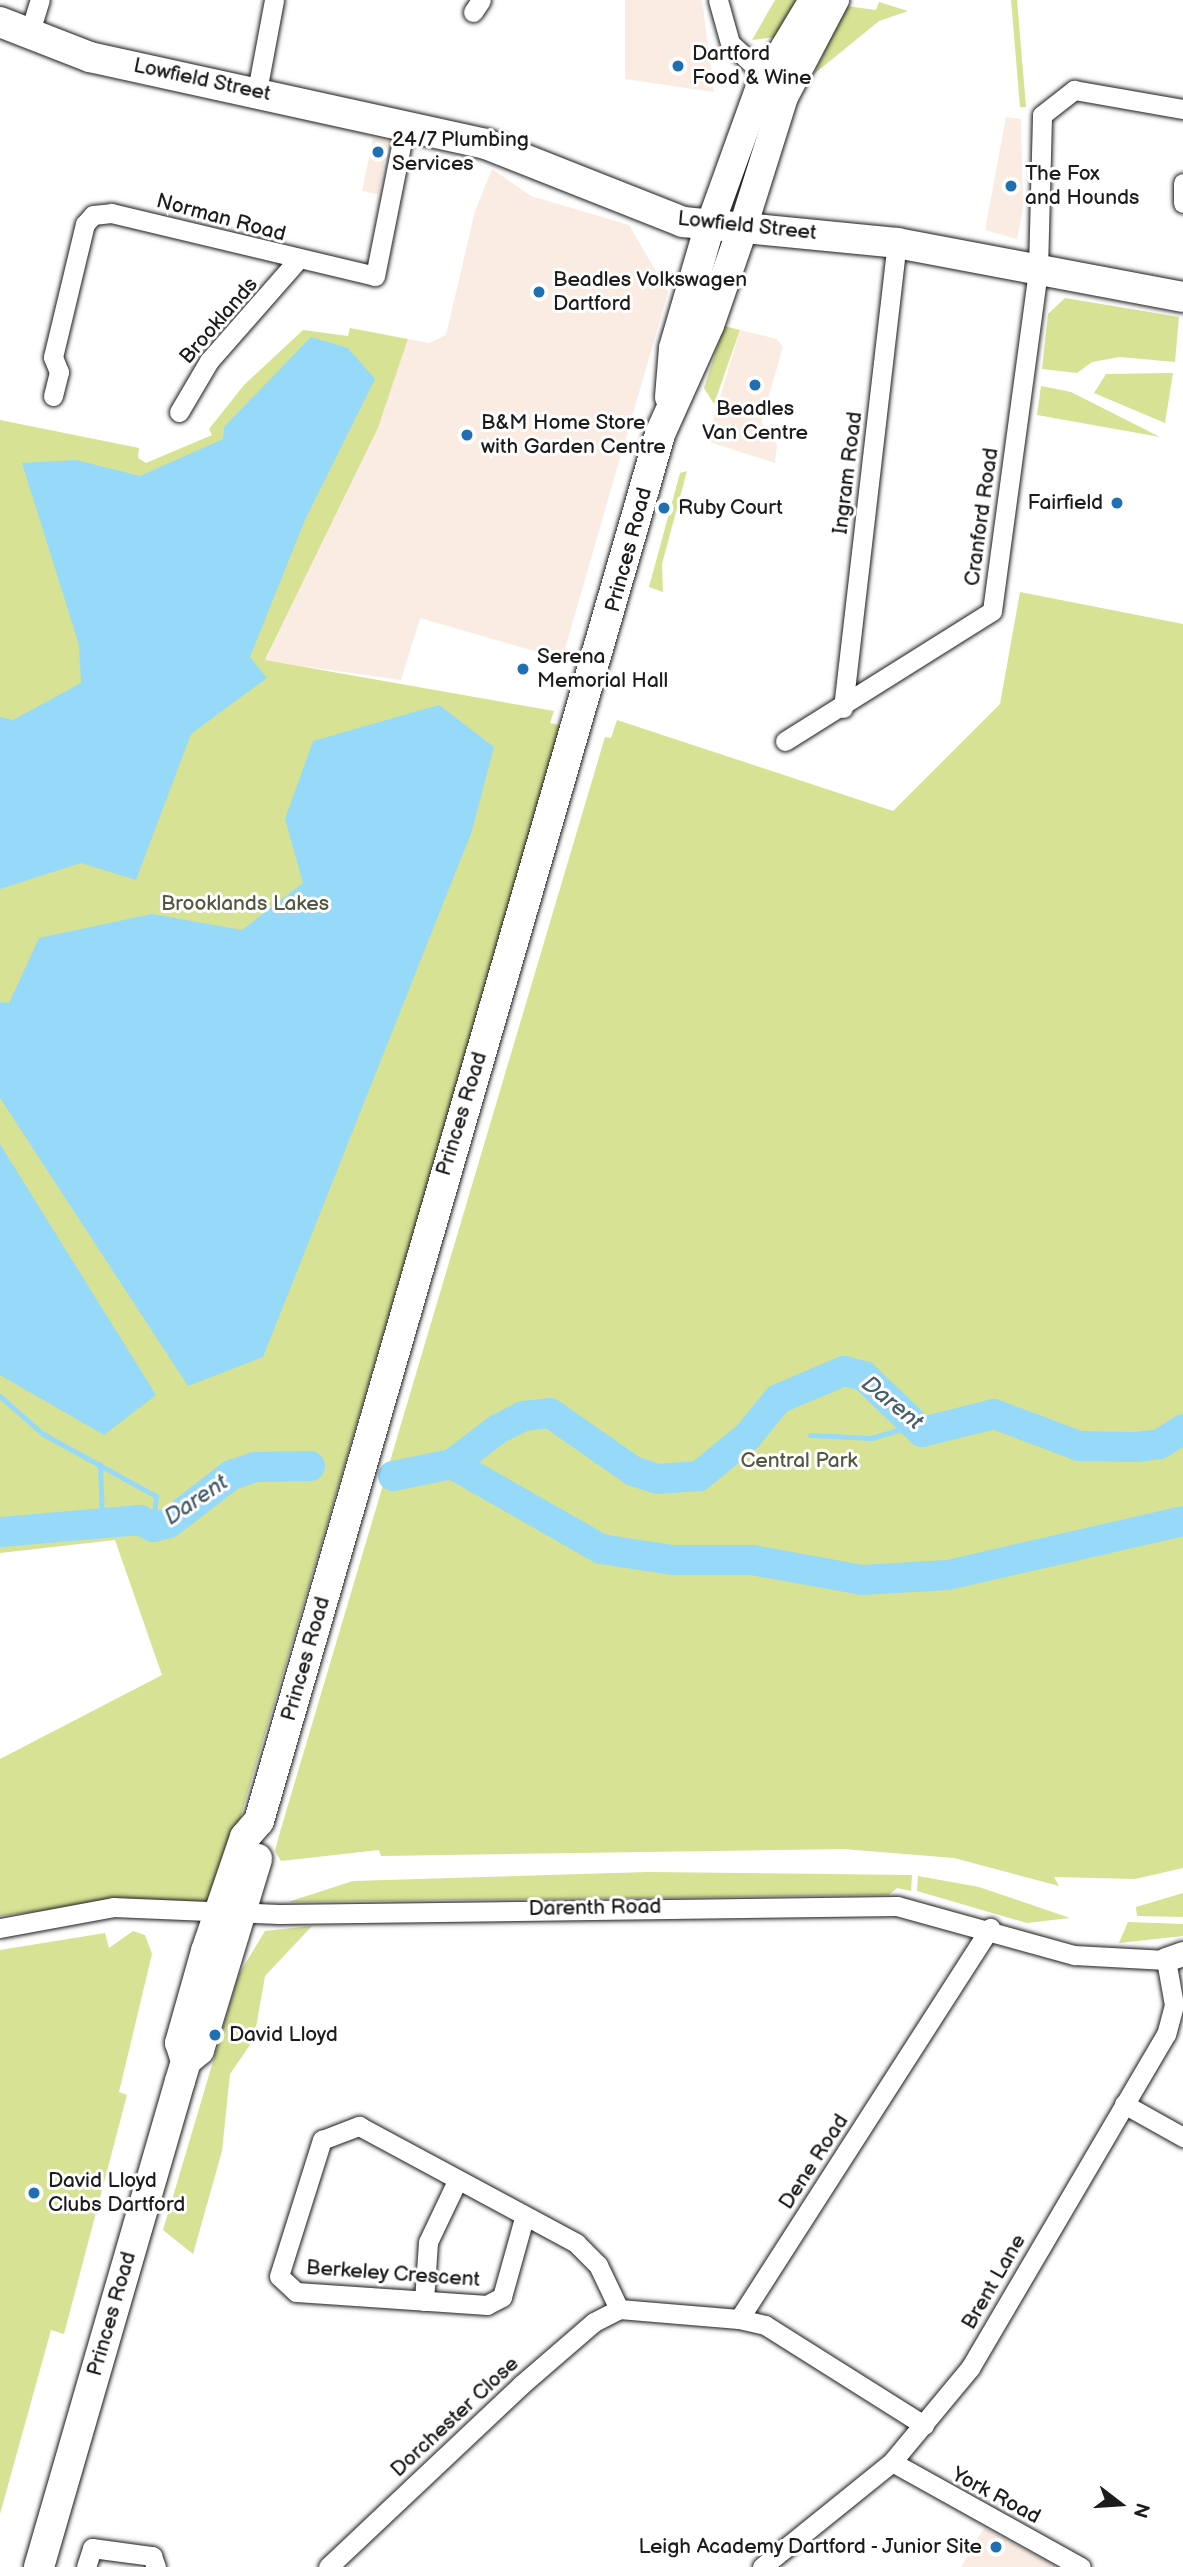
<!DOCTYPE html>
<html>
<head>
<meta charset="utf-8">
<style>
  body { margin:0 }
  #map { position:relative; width:1183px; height:2567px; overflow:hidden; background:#fff; font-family:"Balsamiq Sans",sans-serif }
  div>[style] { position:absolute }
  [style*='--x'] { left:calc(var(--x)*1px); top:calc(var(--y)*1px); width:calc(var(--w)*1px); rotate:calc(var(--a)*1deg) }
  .built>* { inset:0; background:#faece2 }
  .green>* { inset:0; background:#d7e295 }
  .water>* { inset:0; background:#97d9f9 }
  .stream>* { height:5px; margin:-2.5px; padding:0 2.5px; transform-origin:2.5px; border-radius:2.5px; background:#97d9f9 }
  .river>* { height:30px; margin:-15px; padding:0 15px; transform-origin:15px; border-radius:15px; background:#97d9f9 }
  .roads { filter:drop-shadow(0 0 2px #1c1c1c) drop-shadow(0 0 2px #1c1c1c) }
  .minor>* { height:19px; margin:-9.5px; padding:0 9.5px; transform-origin:9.5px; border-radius:9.5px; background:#fff }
  .tertiary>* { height:24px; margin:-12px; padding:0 12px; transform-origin:12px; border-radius:12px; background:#fff }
  .secondary>* { height:28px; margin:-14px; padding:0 14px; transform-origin:14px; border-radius:14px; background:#fff }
  .primary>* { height:30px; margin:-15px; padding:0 15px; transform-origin:15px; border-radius:15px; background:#fff }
  .dots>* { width:19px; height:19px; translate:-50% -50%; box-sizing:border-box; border:4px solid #fff; border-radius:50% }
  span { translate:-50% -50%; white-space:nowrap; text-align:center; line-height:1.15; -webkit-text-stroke:6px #fff; paint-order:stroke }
  .poi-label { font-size:21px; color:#1c1c1c }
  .left { translate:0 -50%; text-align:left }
  .right { translate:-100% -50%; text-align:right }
  .street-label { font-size:21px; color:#1c1c1c }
  .park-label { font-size:21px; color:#545740 }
  .water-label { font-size:23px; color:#475e69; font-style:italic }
  .north { position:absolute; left:1085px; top:2469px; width:70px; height:70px; -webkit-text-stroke:5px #fff; paint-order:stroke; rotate:107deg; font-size:19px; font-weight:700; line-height:28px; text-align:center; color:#1c1c1c }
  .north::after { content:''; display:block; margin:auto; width:24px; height:32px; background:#1c1c1c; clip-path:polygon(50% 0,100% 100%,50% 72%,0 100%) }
</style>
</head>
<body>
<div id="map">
  <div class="built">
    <i style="clip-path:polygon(625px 0,702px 0,714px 92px,625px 79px)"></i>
    <i style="clip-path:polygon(1006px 117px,1021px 119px,1023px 209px,1017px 239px,985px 230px)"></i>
    <i style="clip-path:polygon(373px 138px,388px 141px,378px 194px,362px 191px)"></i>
    <i style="clip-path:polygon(492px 169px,531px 196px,629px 225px,668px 292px,562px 659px,420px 618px,401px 680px,265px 661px,378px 428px,408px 339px,429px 343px,446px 335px,475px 211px)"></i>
    <i style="clip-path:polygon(740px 330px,777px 339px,783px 347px,761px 422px,777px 445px,775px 463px,707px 441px)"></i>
    <i style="clip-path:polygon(984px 2528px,1057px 2567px,961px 2567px)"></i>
  </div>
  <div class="green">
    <i style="clip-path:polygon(775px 0,800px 0,775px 37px,752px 40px)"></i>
    <i style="clip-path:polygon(1011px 0,1017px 0,1026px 107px,1020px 107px)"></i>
    <i style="clip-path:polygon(879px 2px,908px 11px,879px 21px,814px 74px,846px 6px,876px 10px)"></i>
    <i style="clip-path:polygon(1065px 298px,1179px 317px,1175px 362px,1120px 357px,1092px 362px,1077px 373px,1042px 369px,1048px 314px)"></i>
    <i style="clip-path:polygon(724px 326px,740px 330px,714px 404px,704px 388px)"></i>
    <i style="clip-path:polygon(350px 328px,408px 339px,378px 428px,265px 660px,554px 711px,550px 723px,563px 726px,221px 1883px,207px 1902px,108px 1903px,0 1916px,0 1759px,162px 1675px,115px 1540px,0 1553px,0 420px,139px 448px,138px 458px,146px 463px,212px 435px,209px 429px,244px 385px,303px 330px,348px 336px)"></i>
    <i style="clip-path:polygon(1173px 373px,1165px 423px,1094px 393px,1106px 374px)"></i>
    <i style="clip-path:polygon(1041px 386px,1071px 392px,1160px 437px,1037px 415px)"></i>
    <i style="clip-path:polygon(687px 471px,662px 564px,663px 592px,649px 587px,680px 473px)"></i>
    <i style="clip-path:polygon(1020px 592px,1183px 624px,1183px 1868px,1135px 1879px,1054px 1877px,1059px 1886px,954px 1858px,843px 1849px,381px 1856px,379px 1850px,281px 1861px,275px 1851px,280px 1832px,605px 737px,611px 738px,617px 720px,893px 811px,1000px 704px)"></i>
    <i style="clip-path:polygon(648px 1872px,912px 1875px,911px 1891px,897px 1888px,889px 1895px,288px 1902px,353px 1881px)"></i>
    <i style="clip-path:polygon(918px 1876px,979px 1887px,1070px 1918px,1027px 1923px,917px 1891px)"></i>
    <i style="clip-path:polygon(1183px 1893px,1183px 1917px,1137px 1916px,1136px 1907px)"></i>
    <i style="clip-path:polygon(1128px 1922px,1183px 1924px,1183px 1936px,1119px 1943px)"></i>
    <i style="clip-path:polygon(312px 1926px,265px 1976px,254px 2039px,230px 2074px,222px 2151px,193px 2254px,163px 2230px,239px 1974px,265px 1931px)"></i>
    <i style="clip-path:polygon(133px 1931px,145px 1935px,152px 1954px,119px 2092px,127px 2095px,64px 2334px,51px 2330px,0 2514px,0 1950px,105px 1933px,109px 1948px)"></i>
    <i style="clip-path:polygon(205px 2051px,55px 2567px,51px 2567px,174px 2150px)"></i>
  </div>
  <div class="water">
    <i style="clip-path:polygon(311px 337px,348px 348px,375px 379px,305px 520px,250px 657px,267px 678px,191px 734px,136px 880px,81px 863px,0 889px,0 717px,13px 720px,81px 683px,79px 645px,22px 463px,76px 460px,140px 476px,223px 439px,224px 427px)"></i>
    <i style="clip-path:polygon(439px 705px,494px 747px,472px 831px,263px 1357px,188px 1386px,0 1098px,0 1002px,9px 1003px,39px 938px,152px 914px,242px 930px,303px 883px,285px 819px,313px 741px)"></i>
    <i style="clip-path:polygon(0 1144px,156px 1395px,104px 1435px,0 1375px)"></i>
  </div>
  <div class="stream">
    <i style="--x:0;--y:1396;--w:57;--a:41.5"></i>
    <i style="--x:43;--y:1434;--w:129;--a:28.8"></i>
    <i style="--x:156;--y:1496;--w:31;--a:96"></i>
    <i style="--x:810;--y:1435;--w:62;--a:2.8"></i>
    <i style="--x:872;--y:1438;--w:41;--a:-17.1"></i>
    <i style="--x:100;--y:1464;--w:58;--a:88"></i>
  </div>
  <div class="river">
    <i style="--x:452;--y:1464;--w:172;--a:29.7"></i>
    <i style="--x:601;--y:1549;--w:72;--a:8.8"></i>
    <i style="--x:672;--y:1560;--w:80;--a:0"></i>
    <i style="--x:752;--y:1560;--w:112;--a:10.3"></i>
    <i style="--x:862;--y:1580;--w:86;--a:-3.3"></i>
    <i style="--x:948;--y:1575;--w:241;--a:-12.9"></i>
    <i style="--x:393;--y:1476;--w:60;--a:-11.5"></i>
    <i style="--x:452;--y:1464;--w:58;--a:-37.3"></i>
    <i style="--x:498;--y:1429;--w:28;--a:-27"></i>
    <i style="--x:523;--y:1416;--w:27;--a:-6"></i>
    <i style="--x:550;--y:1413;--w:101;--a:34.9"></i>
    <i style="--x:633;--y:1471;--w:26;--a:18"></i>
    <i style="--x:658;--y:1479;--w:41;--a:-4.2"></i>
    <i style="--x:699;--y:1476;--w:62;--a:-39.1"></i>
    <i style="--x:747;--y:1437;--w:49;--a:-50.8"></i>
    <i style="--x:778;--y:1399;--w:72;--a:-23"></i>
    <i style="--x:844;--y:1371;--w:21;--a:14"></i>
    <i style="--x:864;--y:1376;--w:81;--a:44"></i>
    <i style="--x:922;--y:1432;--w:74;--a:-14"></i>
    <i style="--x:994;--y:1414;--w:91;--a:20.6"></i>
    <i style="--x:1079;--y:1446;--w:57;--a:1"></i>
    <i style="--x:1136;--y:1447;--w:24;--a:-7"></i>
    <i style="--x:1160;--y:1444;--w:27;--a:-33"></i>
    <i style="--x:0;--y:1532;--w:141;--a:-4.9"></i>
    <i style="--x:140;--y:1520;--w:15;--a:28"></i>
    <i style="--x:153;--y:1527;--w:16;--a:-14"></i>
    <i style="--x:169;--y:1523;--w:78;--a:-37.7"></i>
    <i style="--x:231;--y:1475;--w:25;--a:-18"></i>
    <i style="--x:255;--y:1467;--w:55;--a:-1"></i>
  </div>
  <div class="roads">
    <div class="minor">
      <i style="--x:718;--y:0;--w:45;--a:74.4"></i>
      <i style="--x:730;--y:43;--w:41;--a:43"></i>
      <i style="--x:760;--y:71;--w:21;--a:23"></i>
      <i style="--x:473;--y:12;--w:14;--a:-56"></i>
      <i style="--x:29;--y:35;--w:37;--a:-73"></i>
      <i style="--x:257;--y:91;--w:93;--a:-79.4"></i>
      <i style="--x:1183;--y:183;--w:20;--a:90"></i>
      <i style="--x:53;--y:396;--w:25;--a:-76"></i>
      <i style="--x:59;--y:372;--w:16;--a:-112"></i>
      <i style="--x:53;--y:357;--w:137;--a:-76.5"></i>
      <i style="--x:85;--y:224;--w:12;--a:-48"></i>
      <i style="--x:93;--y:215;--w:18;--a:-6"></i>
      <i style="--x:111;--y:213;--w:271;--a:13.4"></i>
      <i style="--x:375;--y:276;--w:153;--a:-78.7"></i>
      <i style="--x:179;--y:412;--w:59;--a:-59.5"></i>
      <i style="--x:209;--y:361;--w:132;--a:-48.7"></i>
      <i style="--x:843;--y:708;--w:468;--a:-83.4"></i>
      <i style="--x:785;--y:741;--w:244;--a:-32.1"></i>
      <i style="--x:992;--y:611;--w:345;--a:-82.3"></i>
      <i style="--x:1038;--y:269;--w:154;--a:-88.5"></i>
      <i style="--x:1042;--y:115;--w:41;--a:-38"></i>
      <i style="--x:1074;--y:90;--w:111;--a:9.9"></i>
      <i style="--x:0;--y:1928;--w:115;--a:-10.5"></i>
      <i style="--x:113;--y:1907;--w:166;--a:2.4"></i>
      <i style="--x:279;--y:1914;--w:618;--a:-0.74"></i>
      <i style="--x:897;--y:1906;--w:184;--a:15.5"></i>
      <i style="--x:1074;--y:1955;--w:92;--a:3.1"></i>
      <i style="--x:1166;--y:1960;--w:46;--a:79.9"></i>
      <i style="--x:1174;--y:2005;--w:30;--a:105"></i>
      <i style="--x:1166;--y:2034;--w:387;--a:120.4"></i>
      <i style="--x:970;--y:2368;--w:122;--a:129.7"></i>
      <i style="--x:892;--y:2462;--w:167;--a:141.1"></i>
      <i style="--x:1124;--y:2104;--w:68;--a:29.2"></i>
      <i style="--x:524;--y:2218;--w:82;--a:105.6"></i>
      <i style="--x:502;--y:2297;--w:17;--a:152"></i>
      <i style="--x:487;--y:2305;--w:191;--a:-176.1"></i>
      <i style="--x:296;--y:2292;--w:23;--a:-137"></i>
      <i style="--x:279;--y:2276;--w:143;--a:-72.5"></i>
      <i style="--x:322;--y:2140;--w:40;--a:-21"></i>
      <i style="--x:359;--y:2126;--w:247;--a:28.3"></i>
      <i style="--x:576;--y:2243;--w:31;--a:45"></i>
      <i style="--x:598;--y:2265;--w:49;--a:64.5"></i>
      <i style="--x:424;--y:2301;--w:59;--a:-86.1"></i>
      <i style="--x:428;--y:2242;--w:68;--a:-64.6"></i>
      <i style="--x:619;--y:2309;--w:120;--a:4.8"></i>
      <i style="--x:739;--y:2319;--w:465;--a:-57.3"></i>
      <i style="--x:739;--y:2319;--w:27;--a:13"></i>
      <i style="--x:765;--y:2325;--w:188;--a:32.2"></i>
      <i style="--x:892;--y:2462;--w:216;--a:29.1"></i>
      <i style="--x:86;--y:2567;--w:20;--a:-72"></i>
      <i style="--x:92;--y:2548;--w:61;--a:7.6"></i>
      <i style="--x:152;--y:2556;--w:12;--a:70"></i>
      <i style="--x:328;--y:2567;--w:265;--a:-43.3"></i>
      <i style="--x:521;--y:2385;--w:96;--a:-40.8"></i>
      <i style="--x:594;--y:2322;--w:28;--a:-27"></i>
    </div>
    <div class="tertiary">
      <i style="--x:1166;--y:1960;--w:18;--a:-19"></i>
    </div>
    <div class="secondary">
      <i style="--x:710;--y:225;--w:144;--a:-70.1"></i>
      <i style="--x:759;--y:90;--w:105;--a:-59"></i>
      <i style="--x:743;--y:227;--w:136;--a:-72.5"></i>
      <i style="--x:784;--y:97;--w:110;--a:-62.3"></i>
    </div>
    <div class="primary">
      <i style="--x:0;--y:22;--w:97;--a:21.3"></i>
      <i style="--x:90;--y:57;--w:405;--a:12.4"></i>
      <i style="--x:486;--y:144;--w:212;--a:21.6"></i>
      <i style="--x:683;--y:222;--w:215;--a:5.6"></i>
      <i style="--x:897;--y:243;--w:291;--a:10.7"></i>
      <i style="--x:670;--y:397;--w:49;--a:-85.3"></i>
      <i style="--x:674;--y:348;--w:128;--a:-73.7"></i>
      <i style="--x:186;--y:2061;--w:19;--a:-108"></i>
      <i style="--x:180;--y:2043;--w:96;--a:-74.2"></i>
      <i style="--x:206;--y:1951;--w:120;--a:-71.1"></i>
      <i style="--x:245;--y:1837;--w:21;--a:-49"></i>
      <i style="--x:259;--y:1821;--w:1444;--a:-73.87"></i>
      <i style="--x:660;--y:434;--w:120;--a:-65.8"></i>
      <i style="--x:709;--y:325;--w:104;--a:-70.9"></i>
      <i style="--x:39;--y:2567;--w:506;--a:-73.82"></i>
      <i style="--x:180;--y:2081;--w:21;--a:-73"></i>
      <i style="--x:186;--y:2061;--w:17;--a:-40"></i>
      <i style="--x:199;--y:2050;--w:200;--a:-73.1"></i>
    </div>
  </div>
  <div class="dots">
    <i style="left:678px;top:66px;background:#1f6fb2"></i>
    <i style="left:378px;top:152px;background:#1f6fb2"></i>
    <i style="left:1011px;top:186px;background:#1f6fb2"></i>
    <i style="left:539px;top:292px;background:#1f6fb2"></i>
    <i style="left:755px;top:385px;background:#1f6fb2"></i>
    <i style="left:467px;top:435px;background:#1f6fb2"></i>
    <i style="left:1117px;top:503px;background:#1f6fb2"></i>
    <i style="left:664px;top:508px;background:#1f6fb2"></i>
    <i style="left:523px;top:669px;background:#1f6fb2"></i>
    <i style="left:215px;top:2035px;background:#1f6fb2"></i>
    <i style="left:34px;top:2193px;background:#1f6fb2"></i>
    <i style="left:996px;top:2547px;background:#1f6fb2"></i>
  </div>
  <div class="poi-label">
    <span class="left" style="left:692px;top:66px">Dartford<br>Food &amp; Wine</span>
    <span class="left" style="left:392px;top:152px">24/7 Plumbing<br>Services</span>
    <span class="left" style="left:1025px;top:186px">The Fox<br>and Hounds</span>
    <span class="left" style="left:553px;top:292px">Beadles Volkswagen<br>Dartford</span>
    <span style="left:755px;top:421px">Beadles<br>Van Centre</span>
    <span class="left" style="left:481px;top:435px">B&amp;M Home Store<br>with Garden Centre</span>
    <span class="right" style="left:1103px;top:503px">Fairfield</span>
    <span class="left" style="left:678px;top:508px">Ruby Court</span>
    <span class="left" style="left:537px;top:669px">Serena<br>Memorial Hall</span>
    <span class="left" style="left:229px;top:2035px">David Lloyd</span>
    <span class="left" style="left:48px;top:2193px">David Lloyd<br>Clubs Dartford</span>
    <span class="right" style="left:982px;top:2547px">Leigh Academy Dartford - Junior Site</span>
  </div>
  <div class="street-label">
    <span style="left:202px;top:80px;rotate:12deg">Lowfield Street</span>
    <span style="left:221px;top:218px;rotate:15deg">Norman Road</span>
    <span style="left:747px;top:226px;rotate:6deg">Lowfield Street</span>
    <span style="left:219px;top:321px;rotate:-49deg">Brooklands</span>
    <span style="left:848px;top:473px;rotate:-83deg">Ingram Road</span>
    <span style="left:982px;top:517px;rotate:-82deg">Cranford Road</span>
    <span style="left:629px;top:550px;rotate:-75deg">Princes Road</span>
    <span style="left:462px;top:1114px;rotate:-73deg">Princes Road</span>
    <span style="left:306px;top:1659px;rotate:-74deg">Princes Road</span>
    <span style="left:595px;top:1908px;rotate:-1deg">Darenth Road</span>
    <span style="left:814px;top:2162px;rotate:-57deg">Dene Road</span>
    <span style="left:393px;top:2274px;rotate:4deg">Berkeley Crescent</span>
    <span style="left:994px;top:2282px;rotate:-60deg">Brent Lane</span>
    <span style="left:112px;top:2314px;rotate:-74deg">Princes Road</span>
    <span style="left:455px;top:2417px;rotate:-43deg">Dorchester Close</span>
    <span style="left:996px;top:2496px;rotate:28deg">York Road</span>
  </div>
  <div class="park-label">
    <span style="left:245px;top:904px">Brooklands Lakes</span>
    <span style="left:799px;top:1461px">Central Park</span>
  </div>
  <div class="water-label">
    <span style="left:892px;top:1403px;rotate:39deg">Darent</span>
    <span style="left:196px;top:1500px;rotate:-34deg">Darent</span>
  </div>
  <div class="north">N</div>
</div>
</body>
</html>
